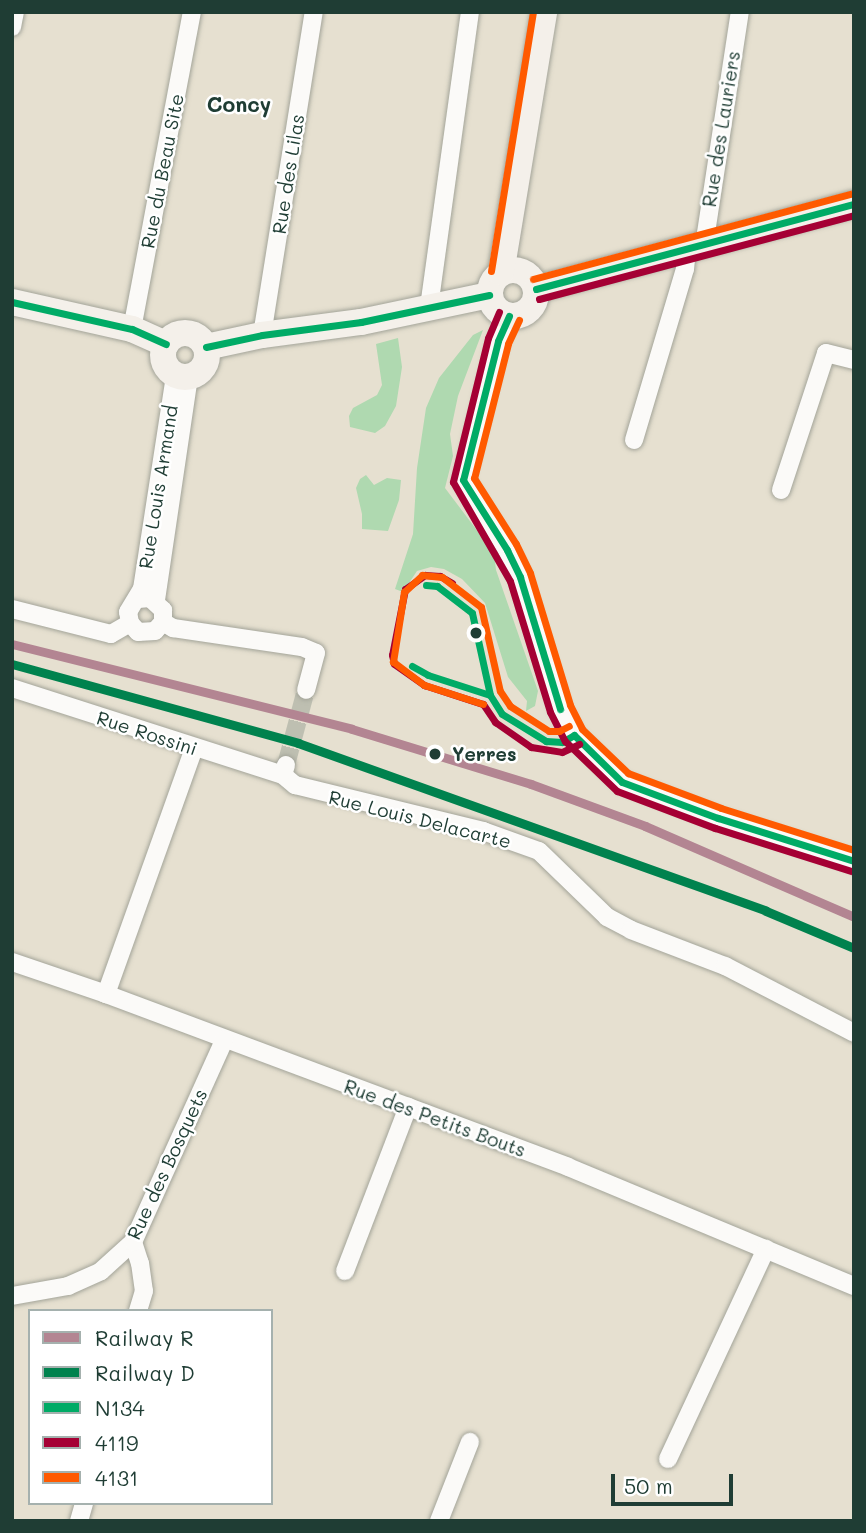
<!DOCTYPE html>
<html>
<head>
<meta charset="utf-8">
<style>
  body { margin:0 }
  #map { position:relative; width:866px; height:1533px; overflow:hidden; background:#e6e0d0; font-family:Mali,sans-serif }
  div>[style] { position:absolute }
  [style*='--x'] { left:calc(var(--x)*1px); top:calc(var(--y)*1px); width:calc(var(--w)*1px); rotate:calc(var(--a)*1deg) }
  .green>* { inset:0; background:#afd9b0 }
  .street-tunnel>* { height:18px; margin-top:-9px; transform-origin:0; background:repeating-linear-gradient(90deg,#bebfb1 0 18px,transparent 0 27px) }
  .roads { filter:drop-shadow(0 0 2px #a3a499) drop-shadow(0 0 2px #a3a499) }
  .street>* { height:18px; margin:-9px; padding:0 9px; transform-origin:9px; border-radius:9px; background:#fbfaf8 }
  .secondary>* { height:26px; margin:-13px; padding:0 13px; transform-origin:13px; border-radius:13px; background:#f4f0ea }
  .secondary>.ring { margin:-13px; padding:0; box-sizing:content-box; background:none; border:26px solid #f4f0ea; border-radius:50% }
  .bus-1>* { height:7px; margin:-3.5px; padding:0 3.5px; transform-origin:3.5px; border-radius:3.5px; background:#00ab66 }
  .bus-2>* { height:7px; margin:-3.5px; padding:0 3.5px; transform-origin:3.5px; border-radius:3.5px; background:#a50034 }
  .bus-3>* { height:7px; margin:-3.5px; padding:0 3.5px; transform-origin:3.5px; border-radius:3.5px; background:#ff5a00 }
  .rail-1>* { height:9px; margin:-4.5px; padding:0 4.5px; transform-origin:4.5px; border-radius:4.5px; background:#b38592 }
  .rail-2>* { height:9px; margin:-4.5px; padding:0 4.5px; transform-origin:4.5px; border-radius:4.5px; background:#00824e }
  .dots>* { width:19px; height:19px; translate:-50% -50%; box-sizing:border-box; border:4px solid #fff; border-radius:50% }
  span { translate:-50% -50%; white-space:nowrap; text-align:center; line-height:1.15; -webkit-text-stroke:5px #fff; paint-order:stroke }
  .street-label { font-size:19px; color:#1f3d34 }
  .stop-label { font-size:19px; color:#1f3d34; font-weight:700 }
  .left { translate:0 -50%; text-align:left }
  .neighbourhood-label { font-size:21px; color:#1f3d34; font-weight:700 }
  .frame { position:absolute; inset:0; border:14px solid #1f3d34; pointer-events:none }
  .legend { position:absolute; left:28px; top:1309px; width:245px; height:196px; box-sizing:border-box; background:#fff; border:2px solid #a5b1ae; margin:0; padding:9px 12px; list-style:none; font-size:21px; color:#1f3d34 }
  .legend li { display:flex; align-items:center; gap:14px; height:35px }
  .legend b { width:35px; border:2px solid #a5b1ae }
  .scale { position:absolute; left:611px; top:1474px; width:122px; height:32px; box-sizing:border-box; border:4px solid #1f3d34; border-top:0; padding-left:9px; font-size:21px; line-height:24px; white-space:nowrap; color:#1f3d34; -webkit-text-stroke:5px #fff; paint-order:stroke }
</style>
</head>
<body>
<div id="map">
  <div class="green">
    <i style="clip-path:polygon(483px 330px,458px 396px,450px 434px,453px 456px,445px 488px,494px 553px,496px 570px,538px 691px,535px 706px,526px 711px,527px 701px,508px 677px,485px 603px,462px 579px,444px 569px,431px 567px,417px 571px,403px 592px,395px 589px,413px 534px,417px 468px,426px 408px,439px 378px,473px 335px)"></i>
    <i style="clip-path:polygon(398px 338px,402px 367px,396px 406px,385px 426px,375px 433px,350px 427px,349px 416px,353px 408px,377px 395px,382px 385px,376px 344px)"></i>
    <i style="clip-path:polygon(366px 475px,374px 485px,387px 478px,401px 480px,399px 500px,388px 531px,362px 529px,362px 514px,356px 488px,360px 479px)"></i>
  </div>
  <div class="street-tunnel">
    <i style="--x:286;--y:765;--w:78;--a:-75.1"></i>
  </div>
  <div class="roads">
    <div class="street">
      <i style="--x:12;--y:27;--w:15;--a:-79"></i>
      <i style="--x:704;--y:246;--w:237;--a:-81.3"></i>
      <i style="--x:429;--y:307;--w:298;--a:-82.1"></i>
      <i style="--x:509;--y:316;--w:27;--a:114"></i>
      <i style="--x:498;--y:341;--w:143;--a:104.1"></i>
      <i style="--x:463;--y:480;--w:83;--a:57.8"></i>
      <i style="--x:507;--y:550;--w:30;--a:64"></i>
      <i style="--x:520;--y:577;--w:138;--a:73.1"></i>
      <i style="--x:560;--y:709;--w:30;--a:62"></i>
      <i style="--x:574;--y:735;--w:67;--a:44.4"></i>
      <i style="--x:622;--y:782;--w:103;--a:20.6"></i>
      <i style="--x:718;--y:818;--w:143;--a:17.5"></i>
      <i style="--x:132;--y:329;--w:323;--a:-79.3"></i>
      <i style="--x:262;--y:335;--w:327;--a:-80.9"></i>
      <i style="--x:634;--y:440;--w:178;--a:-73.4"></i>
      <i style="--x:685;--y:269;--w:19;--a:-84"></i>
      <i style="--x:781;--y:490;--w:144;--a:-71.8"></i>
      <i style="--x:826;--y:353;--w:29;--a:14"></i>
      <i style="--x:138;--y:599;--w:12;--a:-5"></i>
      <i style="--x:150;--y:598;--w:18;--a:43"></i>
      <i style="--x:163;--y:610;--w:12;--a:90"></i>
      <i style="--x:163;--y:622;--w:12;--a:132"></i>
      <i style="--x:155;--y:631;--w:17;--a:177"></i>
      <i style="--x:138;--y:632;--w:12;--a:-132"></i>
      <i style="--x:130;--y:623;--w:11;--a:-100"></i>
      <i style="--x:128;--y:612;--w:27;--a:-59"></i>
      <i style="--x:142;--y:589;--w:217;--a:-81.2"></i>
      <i style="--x:156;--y:600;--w:225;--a:-81.6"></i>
      <i style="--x:12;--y:609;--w:102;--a:14.2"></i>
      <i style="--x:111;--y:634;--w:22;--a:-30"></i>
      <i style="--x:163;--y:622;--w:12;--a:31"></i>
      <i style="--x:173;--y:628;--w:130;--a:8.4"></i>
      <i style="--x:302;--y:647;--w:15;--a:23"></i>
      <i style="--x:316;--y:653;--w:38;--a:105"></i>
      <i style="--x:12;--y:688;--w:285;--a:17.8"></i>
      <i style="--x:286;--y:765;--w:10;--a:107"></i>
      <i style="--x:283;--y:775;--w:16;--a:40"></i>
      <i style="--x:295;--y:785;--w:194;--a:13.7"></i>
      <i style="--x:483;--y:831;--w:59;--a:19.7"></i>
      <i style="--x:539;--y:851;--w:95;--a:44.1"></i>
      <i style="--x:607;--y:917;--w:27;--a:28"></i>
      <i style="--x:631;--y:930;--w:101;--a:21"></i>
      <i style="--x:725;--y:966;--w:145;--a:27.4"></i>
      <i style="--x:12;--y:962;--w:99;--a:18.8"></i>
      <i style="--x:106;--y:994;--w:493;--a:20.5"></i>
      <i style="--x:568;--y:1167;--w:310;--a:22.6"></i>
      <i style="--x:106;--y:994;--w:261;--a:-70.3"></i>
      <i style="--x:133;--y:1242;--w:22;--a:72"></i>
      <i style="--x:140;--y:1263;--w:28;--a:82"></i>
      <i style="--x:144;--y:1291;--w:21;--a:107"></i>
      <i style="--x:345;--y:1271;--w:176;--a:-69"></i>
      <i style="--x:12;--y:1296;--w:57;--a:-10.1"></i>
      <i style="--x:68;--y:1286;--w:36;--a:-24"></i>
      <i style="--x:101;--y:1271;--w:43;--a:-42.2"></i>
      <i style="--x:133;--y:1242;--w:222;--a:-65.7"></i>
      <i style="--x:668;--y:1459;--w:232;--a:-65"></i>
      <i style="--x:79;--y:1521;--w:19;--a:-74"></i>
      <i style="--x:439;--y:1521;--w:85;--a:-68.6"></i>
    </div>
    <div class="secondary">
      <i class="ring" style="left:490px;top:270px;width:20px;height:20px"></i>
      <i style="--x:501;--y:273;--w:265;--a:-80.6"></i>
      <i style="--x:536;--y:289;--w:329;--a:-15"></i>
      <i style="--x:12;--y:302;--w:123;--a:12.7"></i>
      <i style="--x:132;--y:329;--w:37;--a:24"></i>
      <i class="ring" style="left:163px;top:333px;width:18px;height:18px"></i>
      <i style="--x:206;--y:347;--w:57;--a:-12.1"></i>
      <i style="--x:262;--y:335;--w:100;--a:-7.5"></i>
      <i style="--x:361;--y:322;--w:131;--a:-11.9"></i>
    </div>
  </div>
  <div class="bus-1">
    <i style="--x:536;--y:289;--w:329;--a:-15"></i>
    <i style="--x:12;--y:302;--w:123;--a:12.7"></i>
    <i style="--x:132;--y:329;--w:37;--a:24"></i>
    <i style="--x:509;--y:316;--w:27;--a:114"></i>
    <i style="--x:498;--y:341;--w:143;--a:104.1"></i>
    <i style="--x:463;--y:480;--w:83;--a:57.8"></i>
    <i style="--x:507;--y:550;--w:30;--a:64"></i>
    <i style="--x:520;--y:577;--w:138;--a:73.1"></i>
    <i style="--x:206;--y:347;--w:57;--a:-12.1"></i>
    <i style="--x:262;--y:335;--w:100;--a:-7.5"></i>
    <i style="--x:361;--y:322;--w:131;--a:-11.9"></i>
    <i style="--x:426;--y:585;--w:11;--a:5"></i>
    <i style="--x:437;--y:586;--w:44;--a:37.6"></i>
    <i style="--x:472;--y:613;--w:84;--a:77.6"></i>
    <i style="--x:490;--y:695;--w:22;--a:58"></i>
    <i style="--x:502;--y:714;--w:52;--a:31.5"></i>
    <i style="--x:546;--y:741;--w:16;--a:4"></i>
    <i style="--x:562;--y:742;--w:14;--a:-30"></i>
    <i style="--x:412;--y:666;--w:18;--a:29"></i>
    <i style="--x:428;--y:675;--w:65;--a:17.9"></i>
    <i style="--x:574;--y:735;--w:67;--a:44.4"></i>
    <i style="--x:622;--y:782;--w:103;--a:20.6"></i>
    <i style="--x:718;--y:818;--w:143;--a:17.5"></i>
  </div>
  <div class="bus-2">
    <i style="--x:539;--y:299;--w:326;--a:-14.9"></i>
    <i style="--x:499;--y:312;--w:28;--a:113"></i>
    <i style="--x:488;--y:338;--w:148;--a:103.7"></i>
    <i style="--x:453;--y:482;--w:114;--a:60.1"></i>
    <i style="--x:510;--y:581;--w:137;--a:73"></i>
    <i style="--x:550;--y:712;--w:33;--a:63"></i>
    <i style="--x:565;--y:741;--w:72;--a:43.9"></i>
    <i style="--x:617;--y:791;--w:105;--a:20.7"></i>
    <i style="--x:715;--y:828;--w:143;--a:17.5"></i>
    <i style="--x:452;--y:583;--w:14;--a:-150"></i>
    <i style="--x:440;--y:576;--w:15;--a:-176"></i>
    <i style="--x:425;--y:575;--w:24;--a:145"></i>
    <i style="--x:405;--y:589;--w:67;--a:101.1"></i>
    <i style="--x:392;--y:655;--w:9;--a:77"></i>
    <i style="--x:394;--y:664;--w:37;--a:35"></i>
    <i style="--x:424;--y:685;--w:62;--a:17.9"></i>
    <i style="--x:483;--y:704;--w:22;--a:56"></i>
    <i style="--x:495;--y:722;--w:44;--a:34.8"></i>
    <i style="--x:531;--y:747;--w:31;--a:9"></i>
    <i style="--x:562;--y:752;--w:19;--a:-25"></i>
  </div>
  <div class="bus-3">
    <i style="--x:491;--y:271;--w:262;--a:-80.8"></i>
    <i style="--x:533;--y:279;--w:329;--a:-15"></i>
    <i style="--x:519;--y:320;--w:26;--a:115"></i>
    <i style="--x:508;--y:344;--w:138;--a:104.2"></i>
    <i style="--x:474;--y:478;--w:78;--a:57.5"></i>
    <i style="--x:516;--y:544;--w:32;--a:64"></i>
    <i style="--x:530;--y:573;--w:138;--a:73.1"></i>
    <i style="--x:570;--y:705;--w:27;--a:63"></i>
    <i style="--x:582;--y:729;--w:64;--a:43.7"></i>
    <i style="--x:628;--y:773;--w:99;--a:20.6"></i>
    <i style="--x:721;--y:808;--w:139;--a:17.5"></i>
    <i style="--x:483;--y:704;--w:62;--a:-162.1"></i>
    <i style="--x:424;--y:685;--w:39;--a:-143"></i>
    <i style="--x:393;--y:662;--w:71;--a:-81.1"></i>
    <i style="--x:404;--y:592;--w:25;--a:-43"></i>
    <i style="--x:422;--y:575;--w:20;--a:6"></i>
    <i style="--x:442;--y:577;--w:49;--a:37.6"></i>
    <i style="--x:481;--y:607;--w:86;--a:77.3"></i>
    <i style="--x:500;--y:691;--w:18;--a:56"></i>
    <i style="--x:510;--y:706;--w:46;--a:32.7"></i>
    <i style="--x:549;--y:731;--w:10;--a:0"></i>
    <i style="--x:559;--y:731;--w:11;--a:-27"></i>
  </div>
  <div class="rail-1">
    <i style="--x:12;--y:644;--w:350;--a:14"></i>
    <i style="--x:352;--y:729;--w:187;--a:17.1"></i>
    <i style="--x:531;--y:784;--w:121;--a:20.2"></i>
    <i style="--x:645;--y:826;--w:228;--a:23.5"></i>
  </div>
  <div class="rail-2">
    <i style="--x:12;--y:664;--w:297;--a:15.4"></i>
    <i style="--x:298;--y:743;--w:497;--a:19.7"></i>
    <i style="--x:766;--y:911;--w:95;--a:22.8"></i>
  </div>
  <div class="dots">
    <i style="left:476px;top:633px;background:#1f3d34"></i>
    <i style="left:435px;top:754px;background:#1f3d34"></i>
  </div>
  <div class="street-label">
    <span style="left:721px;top:129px;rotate:-81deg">Rue des Lauriers</span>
    <span style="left:162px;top:171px;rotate:-79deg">Rue du Beau Site</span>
    <span style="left:288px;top:174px;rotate:-81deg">Rue des Lilas</span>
    <span style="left:158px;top:487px;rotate:-81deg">Rue Louis Armand</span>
    <span style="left:147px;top:733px;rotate:18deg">Rue Rossini</span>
    <span style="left:420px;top:819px;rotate:14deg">Rue Louis Delacarte</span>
    <span style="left:435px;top:1118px;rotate:20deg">Rue des Petits Bouts</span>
    <span style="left:167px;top:1164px;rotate:-65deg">Rue des Bosquets</span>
  </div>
  <div class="stop-label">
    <span class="left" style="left:452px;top:754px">Yerres</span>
  </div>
  <div class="neighbourhood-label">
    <span style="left:239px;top:104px">Concy</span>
  </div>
  <div class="frame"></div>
  <ul class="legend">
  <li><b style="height:9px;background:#b38592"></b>Railway R</li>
  <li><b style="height:9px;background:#00824e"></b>Railway D</li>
  <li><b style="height:9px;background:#00ab66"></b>N134</li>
  <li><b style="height:9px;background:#a50034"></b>4119</li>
  <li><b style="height:9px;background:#ff5a00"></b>4131</li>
  </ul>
  <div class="scale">50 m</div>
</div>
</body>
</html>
